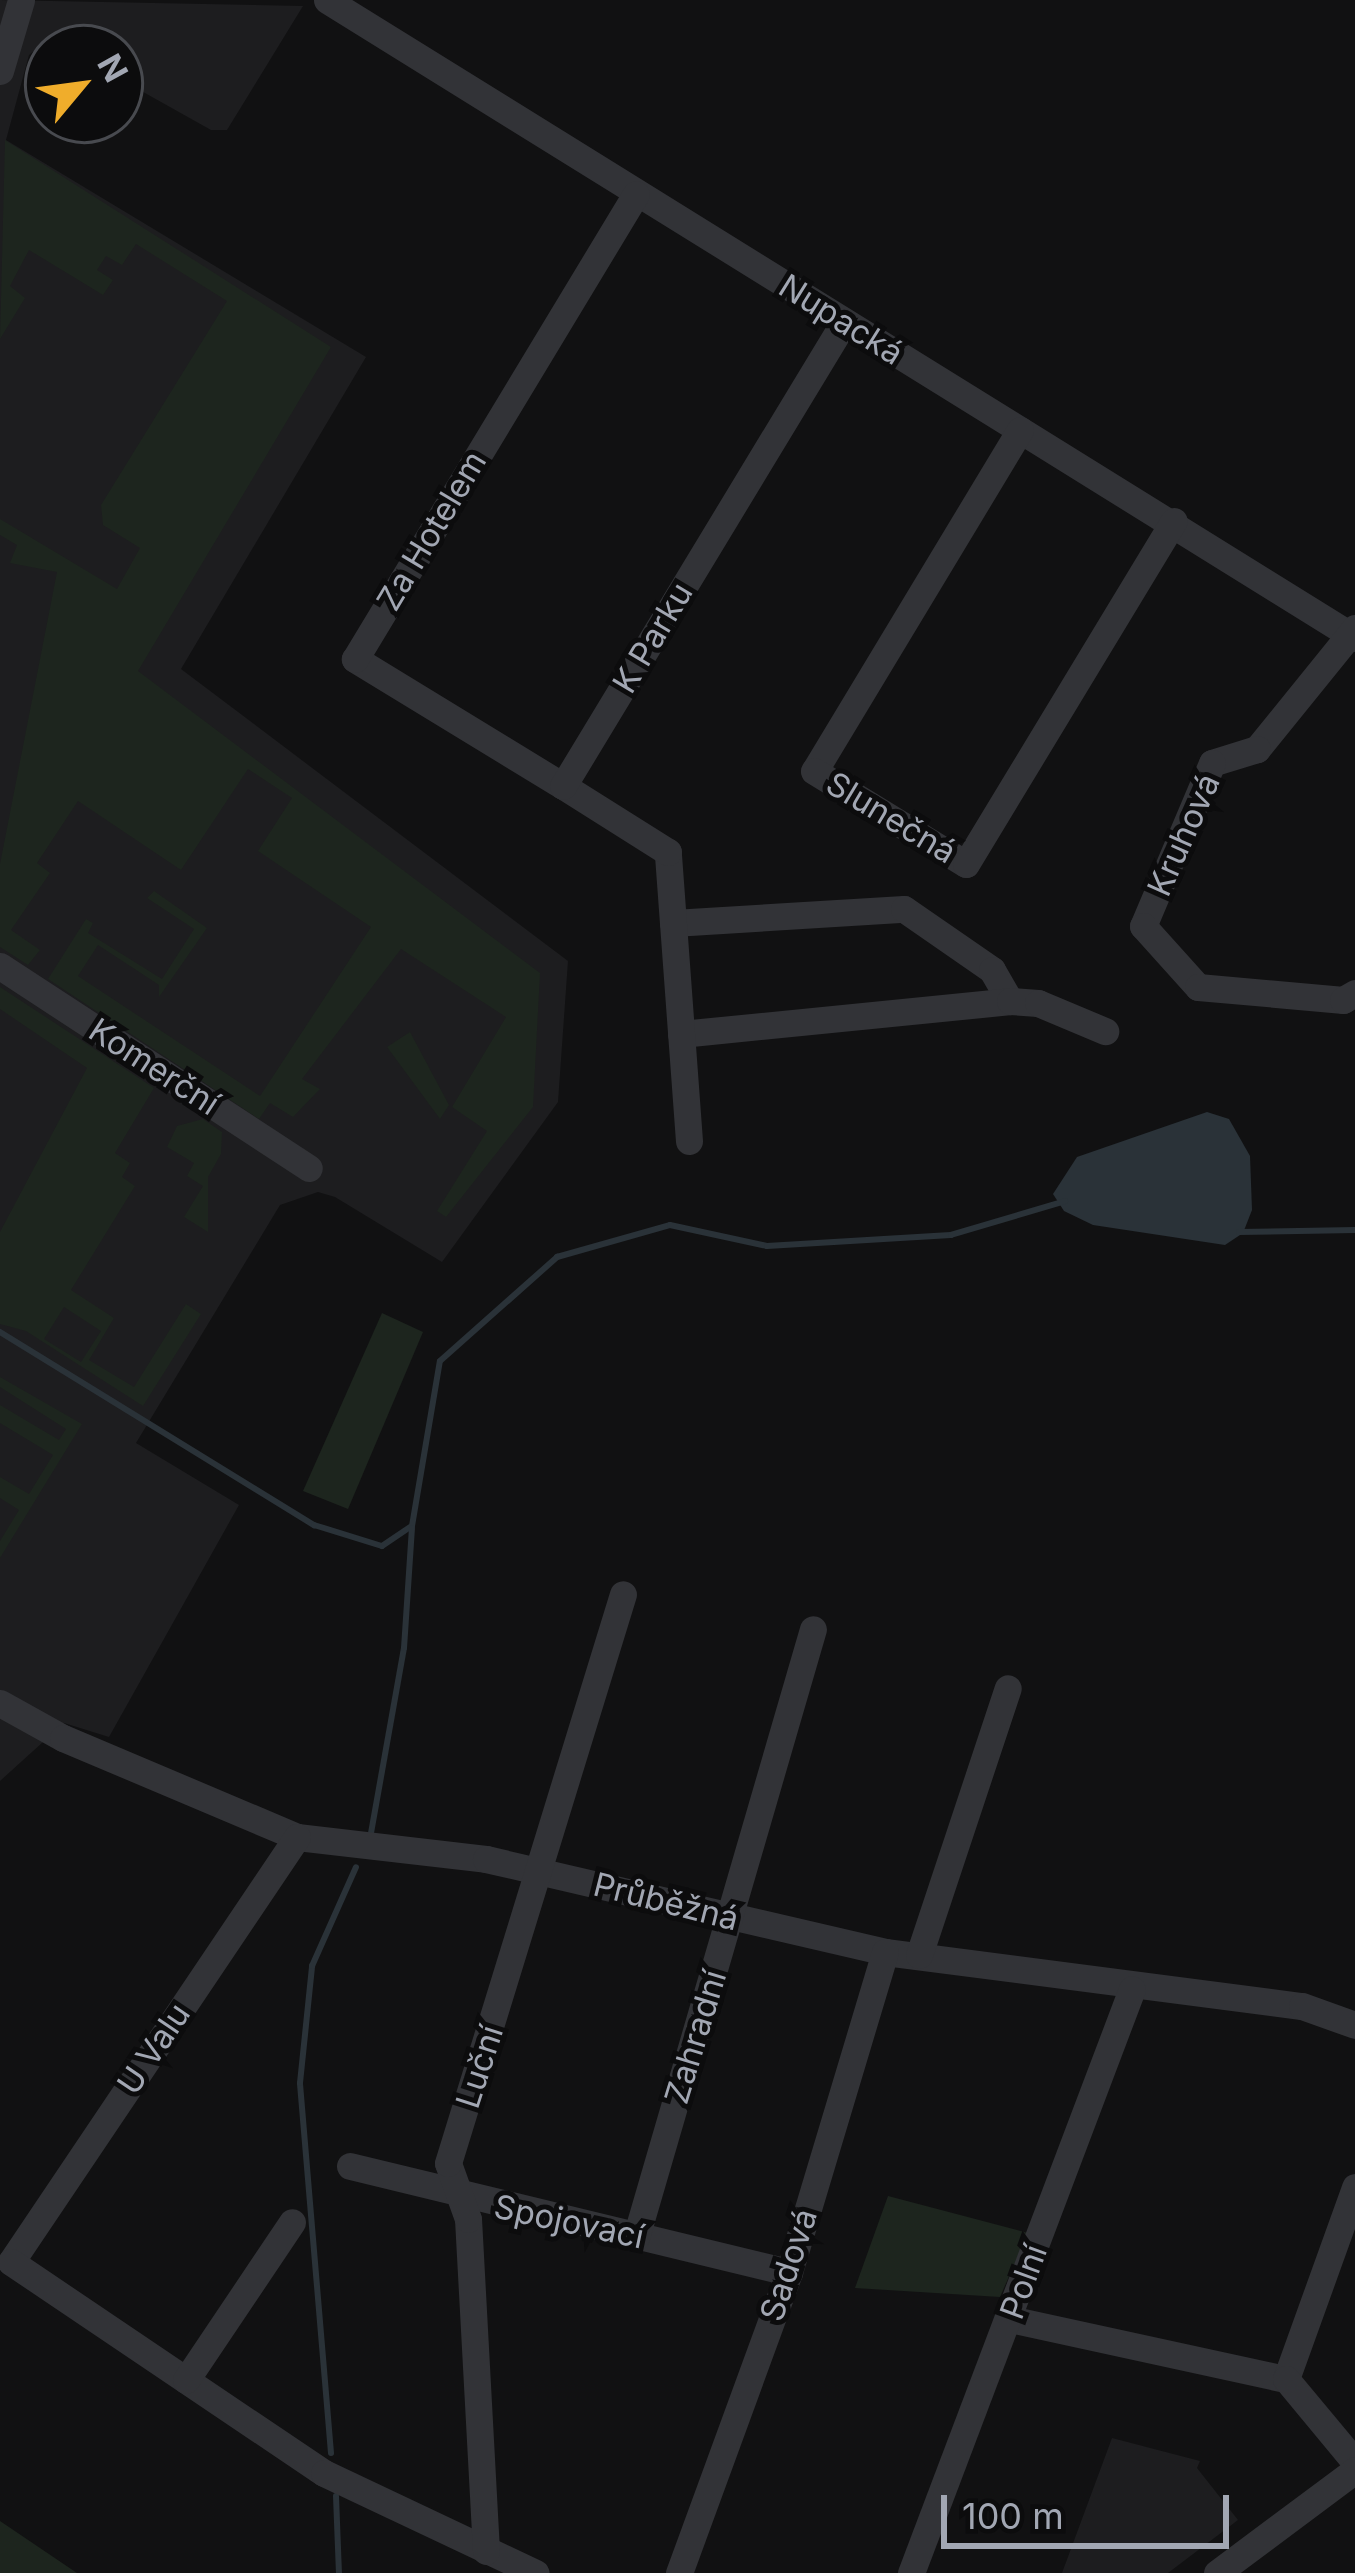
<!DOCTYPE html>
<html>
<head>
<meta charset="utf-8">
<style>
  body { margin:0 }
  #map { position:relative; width:1355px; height:2573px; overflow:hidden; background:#111112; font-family:Inter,sans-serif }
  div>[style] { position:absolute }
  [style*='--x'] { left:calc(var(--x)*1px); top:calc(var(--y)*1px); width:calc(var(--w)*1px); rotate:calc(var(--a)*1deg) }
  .built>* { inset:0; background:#1d1d1f }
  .green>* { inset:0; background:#1d251e }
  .water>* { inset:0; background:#2a3238 }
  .stream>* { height:6px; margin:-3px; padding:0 3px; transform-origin:3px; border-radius:3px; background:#2a3238 }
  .minor>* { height:27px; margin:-13.5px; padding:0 13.5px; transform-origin:13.5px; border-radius:13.5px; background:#323337 }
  span { translate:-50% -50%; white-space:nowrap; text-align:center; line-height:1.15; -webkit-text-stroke:10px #0c0c0d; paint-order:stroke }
  .street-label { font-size:33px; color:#a2a7b3 }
  .north { position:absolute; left:24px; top:24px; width:120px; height:120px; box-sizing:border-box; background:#0c0c0d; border:3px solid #484a4f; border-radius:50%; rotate:61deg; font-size:33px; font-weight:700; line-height:48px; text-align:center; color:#a2a7b3 }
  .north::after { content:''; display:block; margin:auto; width:42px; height:54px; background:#f0ad2b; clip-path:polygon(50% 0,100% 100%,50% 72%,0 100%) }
  .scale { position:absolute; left:941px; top:2495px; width:288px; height:54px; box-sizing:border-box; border:6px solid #a2a7b3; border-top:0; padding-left:15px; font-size:36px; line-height:42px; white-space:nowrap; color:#a2a7b3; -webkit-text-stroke:9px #0c0c0d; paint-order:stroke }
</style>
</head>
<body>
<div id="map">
  <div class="built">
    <i style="clip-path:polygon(0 0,303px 6px,227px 130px,211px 130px,120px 79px,120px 48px,40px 46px,29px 55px,6px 140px,366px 357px,181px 669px,568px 961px,558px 1102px,442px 1262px,335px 1197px,318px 1192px,280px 1205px,136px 1443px,239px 1505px,109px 1737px,64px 1723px,0 1781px)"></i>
    <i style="clip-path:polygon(1112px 2438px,1200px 2461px,1197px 2468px,1238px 2520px,1168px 2573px,1062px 2573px)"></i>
  </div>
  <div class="green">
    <i style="clip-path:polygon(5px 140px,331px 347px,138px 671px,540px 973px,533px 1107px,446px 1217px,437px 1211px,487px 1131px,452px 1107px,506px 1017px,401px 949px,302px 1079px,320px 1089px,293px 1117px,270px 1103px,259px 1119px,48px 979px,86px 919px,93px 923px,88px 933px,162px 979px,194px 929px,147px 898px,154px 891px,207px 928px,159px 997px,159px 985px,98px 945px,78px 976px,260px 1096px,371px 927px,258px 851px,292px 798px,248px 769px,181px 870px,78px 801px,37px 863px,50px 873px,11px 930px,40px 950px,28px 965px,0 947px,0 864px,57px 572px,10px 563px,17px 545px,0 535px,0 519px,117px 589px,140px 548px,103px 525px,101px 505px,227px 301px,136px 244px,122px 265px,106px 256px,97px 270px,113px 280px,103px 295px,29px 250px,10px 286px,25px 298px,0 339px)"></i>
    <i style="clip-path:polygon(evenodd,0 987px,154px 1088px,115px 1153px,130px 1163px,122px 1177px,135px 1186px,71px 1290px,114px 1318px,89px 1360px,134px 1387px,186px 1304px,201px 1314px,143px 1406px,26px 1331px,0 1324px,0 1232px,87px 1068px,0 1009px,0 987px,64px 1307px,101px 1331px,81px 1362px,44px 1339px,64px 1307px)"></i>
    <i style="clip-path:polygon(410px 1032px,449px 1105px,440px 1119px,387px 1047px)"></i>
    <i style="clip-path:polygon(203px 1119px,222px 1132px,221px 1154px,208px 1177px,208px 1232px,184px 1217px,203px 1186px,187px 1176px,194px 1163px,167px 1147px,177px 1126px)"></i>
    <i style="clip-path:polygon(382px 1313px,423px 1332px,348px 1509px,303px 1491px)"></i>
    <i style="clip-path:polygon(0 1377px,82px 1424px,0 1558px,0 1541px,19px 1510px,0 1498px,0 1477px,29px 1494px,53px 1455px,0 1423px,0 1405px,59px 1440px,66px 1429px,0 1387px)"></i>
    <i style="clip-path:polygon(888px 2196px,1028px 2233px,1000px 2297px,855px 2288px)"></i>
    <i style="clip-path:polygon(0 2521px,77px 2573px,0 2573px)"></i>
  </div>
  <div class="water">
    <i style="clip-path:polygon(1207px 1112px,1229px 1119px,1250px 1156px,1252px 1210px,1243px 1233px,1225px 1245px,1093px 1225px,1064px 1211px,1053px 1194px,1077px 1157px)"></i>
  </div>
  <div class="stream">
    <i style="--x:1239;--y:1232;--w:116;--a:-1"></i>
    <i style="--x:0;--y:1332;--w:369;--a:31.6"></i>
    <i style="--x:314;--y:1525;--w:71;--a:17.2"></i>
    <i style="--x:382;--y:1546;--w:36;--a:-34"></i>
    <i style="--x:412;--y:1526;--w:167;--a:-80.4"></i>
    <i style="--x:440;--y:1361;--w:157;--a:-41.6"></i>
    <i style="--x:557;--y:1257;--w:117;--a:-15.8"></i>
    <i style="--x:670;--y:1225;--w:99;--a:12.2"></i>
    <i style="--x:767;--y:1246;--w:184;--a:-3.4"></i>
    <i style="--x:951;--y:1235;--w:119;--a:-16.6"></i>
    <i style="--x:371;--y:1833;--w:188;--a:-79.9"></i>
    <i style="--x:404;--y:1648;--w:120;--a:-86.2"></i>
    <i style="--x:331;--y:2453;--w:371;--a:-94.8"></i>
    <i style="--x:300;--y:2083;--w:118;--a:-84.1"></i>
    <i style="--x:312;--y:1966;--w:108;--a:-66"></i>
    <i style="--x:336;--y:2496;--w:77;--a:87.8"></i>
  </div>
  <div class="minor">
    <i style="--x:327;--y:0;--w:1210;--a:31.82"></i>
    <i style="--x:0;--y:71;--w:74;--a:-73.5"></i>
    <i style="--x:1020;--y:430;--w:398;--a:121.1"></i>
    <i style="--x:814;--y:771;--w:178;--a:31.5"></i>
    <i style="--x:966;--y:864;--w:401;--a:-58.8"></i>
    <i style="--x:1355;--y:628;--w:156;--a:129"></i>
    <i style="--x:1257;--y:749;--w:47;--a:162.7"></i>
    <i style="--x:1212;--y:763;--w:177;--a:112.9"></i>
    <i style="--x:1143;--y:926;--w:82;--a:48"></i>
    <i style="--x:1198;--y:987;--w:146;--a:5.1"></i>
    <i style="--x:1343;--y:1000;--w:14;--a:-30"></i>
    <i style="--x:563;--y:786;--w:244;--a:-148.6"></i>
    <i style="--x:355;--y:659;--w:543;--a:-58.86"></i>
    <i style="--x:673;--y:923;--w:231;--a:-3.5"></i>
    <i style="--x:904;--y:909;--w:107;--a:34.7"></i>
    <i style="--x:992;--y:970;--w:36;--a:60"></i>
    <i style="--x:0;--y:966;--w:369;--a:33.2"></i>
    <i style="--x:681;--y:1034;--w:331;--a:-5.7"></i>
    <i style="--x:1010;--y:1001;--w:28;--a:4"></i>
    <i style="--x:1038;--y:1003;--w:73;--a:22.7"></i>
    <i style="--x:689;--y:1141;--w:290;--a:-94.2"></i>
    <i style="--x:668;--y:852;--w:124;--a:-147.8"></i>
    <i style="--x:563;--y:786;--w:542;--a:-58.8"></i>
    <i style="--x:0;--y:1703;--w:72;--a:29.1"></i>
    <i style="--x:63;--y:1738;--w:254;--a:22.9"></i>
    <i style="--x:297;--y:1837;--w:190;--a:6.6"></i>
    <i style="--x:486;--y:1859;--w:410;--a:13.1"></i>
    <i style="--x:885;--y:1952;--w:420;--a:7.4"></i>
    <i style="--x:1302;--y:2006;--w:56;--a:19.7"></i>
    <i style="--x:297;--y:1837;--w:512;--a:123.94"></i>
    <i style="--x:11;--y:2262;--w:377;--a:34"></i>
    <i style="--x:324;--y:2473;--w:234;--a:25.3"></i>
    <i style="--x:919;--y:1955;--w:281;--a:-71.6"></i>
    <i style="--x:350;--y:2166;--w:452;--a:13.6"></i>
    <i style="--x:636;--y:2237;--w:633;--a:-73.77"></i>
    <i style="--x:1010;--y:2319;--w:282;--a:12.3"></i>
    <i style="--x:1286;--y:2379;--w:204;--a:-70.2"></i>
    <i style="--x:1286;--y:2379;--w:108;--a:50.3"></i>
    <i style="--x:186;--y:2380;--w:190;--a:-56.1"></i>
    <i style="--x:486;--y:2551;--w:332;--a:-93.1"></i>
    <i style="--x:468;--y:2219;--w:59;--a:-109.7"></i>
    <i style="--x:448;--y:2163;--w:595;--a:-72.9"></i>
    <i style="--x:679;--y:2573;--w:320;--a:-69.9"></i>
    <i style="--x:789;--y:2272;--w:334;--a:-73.3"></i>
    <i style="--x:911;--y:2573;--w:624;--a:-69.27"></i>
    <i style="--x:1217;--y:2573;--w:172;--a:-36.7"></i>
  </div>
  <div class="street-label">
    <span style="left:841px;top:320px;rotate:32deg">Nupacká</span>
    <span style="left:432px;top:531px;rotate:-59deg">Za Hotelem</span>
    <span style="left:653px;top:638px;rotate:-59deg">K Parku</span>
    <span style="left:891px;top:818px;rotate:31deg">Slunečná</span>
    <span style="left:1184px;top:835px;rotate:-66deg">Kruhová</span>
    <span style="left:154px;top:1067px;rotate:33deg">Komerční</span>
    <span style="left:666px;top:1902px;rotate:14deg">Průběžná</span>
    <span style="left:696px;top:2037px;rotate:-73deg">Zahradní</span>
    <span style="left:154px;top:2049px;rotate:-56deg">U Valu</span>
    <span style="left:480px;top:2067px;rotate:-72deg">Luční</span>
    <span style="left:569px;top:2222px;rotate:12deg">Spojovací</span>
    <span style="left:789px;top:2265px;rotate:-72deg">Sadová</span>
    <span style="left:1024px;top:2282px;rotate:-70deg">Polní</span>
  </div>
  <div class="north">N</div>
  <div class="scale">100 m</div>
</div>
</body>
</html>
